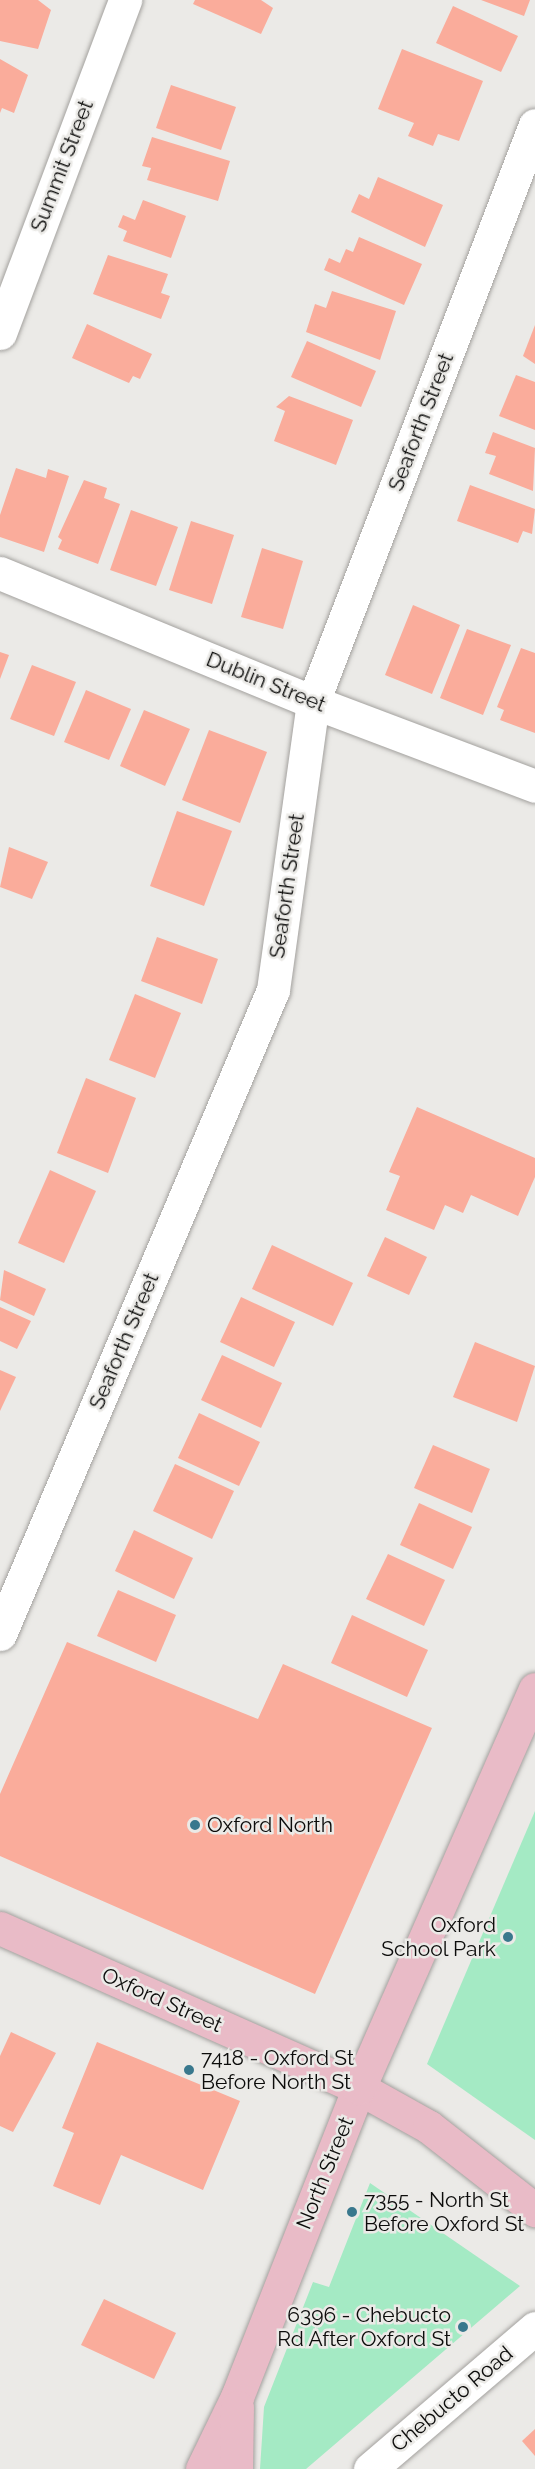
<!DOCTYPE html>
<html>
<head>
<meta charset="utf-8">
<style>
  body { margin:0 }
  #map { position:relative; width:535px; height:2469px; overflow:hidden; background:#ebeae7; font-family:Raleway,sans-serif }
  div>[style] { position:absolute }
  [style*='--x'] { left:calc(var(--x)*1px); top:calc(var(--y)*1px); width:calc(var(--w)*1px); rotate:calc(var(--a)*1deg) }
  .green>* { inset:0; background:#a4eac4 }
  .building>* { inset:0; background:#faac9b }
  .roads { filter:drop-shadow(0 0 2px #a3a19e) drop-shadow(0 0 2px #a3a19e) }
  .minor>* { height:33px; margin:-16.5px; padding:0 16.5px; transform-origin:16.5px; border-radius:16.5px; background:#fff }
  .major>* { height:33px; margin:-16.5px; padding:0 16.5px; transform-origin:16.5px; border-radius:16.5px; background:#e9bbc7 }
  .dots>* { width:16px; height:16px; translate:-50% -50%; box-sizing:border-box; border:3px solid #ebeae7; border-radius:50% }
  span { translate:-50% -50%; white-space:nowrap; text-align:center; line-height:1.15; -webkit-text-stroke:5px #ebeae7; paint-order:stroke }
  .street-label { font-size:21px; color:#0c0c0b }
  .poi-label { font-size:21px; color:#0c0c0b }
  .left { translate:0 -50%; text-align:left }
  .right { translate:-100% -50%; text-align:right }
</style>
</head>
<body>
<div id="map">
  <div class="green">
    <i style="clip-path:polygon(535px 1811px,535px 2140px,427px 2064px)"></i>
    <i style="clip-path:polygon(370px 2183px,520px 2286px,306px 2469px,260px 2469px,264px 2407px,313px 2282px,329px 2287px)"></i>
  </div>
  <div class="building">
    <i style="clip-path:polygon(0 0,38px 0,51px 10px,38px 49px,0 41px)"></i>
    <i style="clip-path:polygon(195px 0,261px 0,273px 8px,261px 34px,193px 4px)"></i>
    <i style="clip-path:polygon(481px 0,530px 0,524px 16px)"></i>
    <i style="clip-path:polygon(453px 6px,518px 36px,501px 72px,436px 43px)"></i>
    <i style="clip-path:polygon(402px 49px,483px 81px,459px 141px,438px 134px,433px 146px,408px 136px,414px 123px,378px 109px)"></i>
    <i style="clip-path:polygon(0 59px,28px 75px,14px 113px,2px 108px,0 113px)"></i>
    <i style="clip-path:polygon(171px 85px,236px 107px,221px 150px,156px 128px)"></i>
    <i style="clip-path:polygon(152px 137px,230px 161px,218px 201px,147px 180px,151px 168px,142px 166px)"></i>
    <i style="clip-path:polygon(378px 177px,443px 205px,425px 247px,351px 212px,359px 194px,369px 199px)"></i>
    <i style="clip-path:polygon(143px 200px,186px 216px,171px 258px,123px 241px,127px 231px,118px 227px,123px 215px,135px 220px)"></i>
    <i style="clip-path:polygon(359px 237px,422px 264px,404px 305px,324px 270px,329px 258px,340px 263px,346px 249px,353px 252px)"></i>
    <i style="clip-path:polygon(108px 255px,168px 274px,161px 293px,170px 296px,161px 319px,93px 294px)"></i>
    <i style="clip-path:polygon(332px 291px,396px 311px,380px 360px,306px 332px,315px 304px,326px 308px)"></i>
    <i style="clip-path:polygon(87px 324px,152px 354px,140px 379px,133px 376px,129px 383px,72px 358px)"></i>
    <i style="clip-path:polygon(535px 325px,535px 364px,523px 356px)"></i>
    <i style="clip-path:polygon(307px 341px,376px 371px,361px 407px,291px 377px)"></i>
    <i style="clip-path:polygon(516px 375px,535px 382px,535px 430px,499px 416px)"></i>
    <i style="clip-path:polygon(289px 396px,353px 420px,336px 465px,274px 441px,285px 411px,276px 407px)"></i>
    <i style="clip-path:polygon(493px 432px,535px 448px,533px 491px,489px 474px,496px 456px,485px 453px)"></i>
    <i style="clip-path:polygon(16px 468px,46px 478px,48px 469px,69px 476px,44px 552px,0 537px,0 515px)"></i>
    <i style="clip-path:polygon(84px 480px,107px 488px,104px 498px,120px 504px,98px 564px,58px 549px,62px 540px,58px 537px)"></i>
    <i style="clip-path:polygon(470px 485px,535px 509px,532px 534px,523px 531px,518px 543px,457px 521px)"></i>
    <i style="clip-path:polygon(131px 510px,178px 527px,156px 586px,110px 570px)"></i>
    <i style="clip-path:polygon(191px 521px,234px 535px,212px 604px,169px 590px)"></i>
    <i style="clip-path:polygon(262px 548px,303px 561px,283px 629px,241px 617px)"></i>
    <i style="clip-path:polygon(413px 605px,460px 625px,432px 694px,385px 675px)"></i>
    <i style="clip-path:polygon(467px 629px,511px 645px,483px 715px,440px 698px)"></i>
    <i style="clip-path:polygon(521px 648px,535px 653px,535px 733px,500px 720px,504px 710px,497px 707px)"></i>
    <i style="clip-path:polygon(0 652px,9px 655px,0 679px)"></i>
    <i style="clip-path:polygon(32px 665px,76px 682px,54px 736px,10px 719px)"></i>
    <i style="clip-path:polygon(86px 690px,131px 709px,109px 760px,64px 742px)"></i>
    <i style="clip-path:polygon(144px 710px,190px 729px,165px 786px,120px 766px)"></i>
    <i style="clip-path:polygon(209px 730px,267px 752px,240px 823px,182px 800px)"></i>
    <i style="clip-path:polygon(177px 811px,232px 831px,204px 906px,150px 886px)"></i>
    <i style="clip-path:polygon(9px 847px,48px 862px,32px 899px,0 887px)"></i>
    <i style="clip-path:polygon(157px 937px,218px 959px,202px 1004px,141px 981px)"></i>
    <i style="clip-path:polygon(135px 994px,181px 1013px,155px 1078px,109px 1060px)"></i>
    <i style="clip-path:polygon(86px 1078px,136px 1098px,108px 1173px,57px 1153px)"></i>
    <i style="clip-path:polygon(417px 1107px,535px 1158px,535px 1177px,518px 1216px,471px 1195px,463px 1213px,445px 1205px,434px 1230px,386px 1210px,400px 1176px,389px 1172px)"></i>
    <i style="clip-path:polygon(50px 1170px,96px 1191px,64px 1263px,18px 1243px)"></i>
    <i style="clip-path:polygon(385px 1237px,427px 1257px,409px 1295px,367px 1276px)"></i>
    <i style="clip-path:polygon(272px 1245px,353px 1283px,333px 1326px,252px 1289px)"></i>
    <i style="clip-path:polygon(4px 1270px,46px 1289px,34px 1316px,0 1300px)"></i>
    <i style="clip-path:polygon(241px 1297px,295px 1322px,274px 1367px,220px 1342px)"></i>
    <i style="clip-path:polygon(0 1307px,31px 1321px,17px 1349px,0 1341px)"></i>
    <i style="clip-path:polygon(475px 1342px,535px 1366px,517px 1422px,453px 1397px)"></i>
    <i style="clip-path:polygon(222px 1355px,282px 1383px,261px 1428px,201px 1400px)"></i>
    <i style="clip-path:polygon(0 1370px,16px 1377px,0 1411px)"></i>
    <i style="clip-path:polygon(199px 1413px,260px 1442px,239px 1486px,178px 1458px)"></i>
    <i style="clip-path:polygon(433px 1445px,490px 1469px,472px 1513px,414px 1488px)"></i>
    <i style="clip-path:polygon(175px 1464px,234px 1491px,212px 1539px,153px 1511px)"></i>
    <i style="clip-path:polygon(419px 1503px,472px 1527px,453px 1569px,400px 1545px)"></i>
    <i style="clip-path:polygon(134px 1530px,193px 1558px,174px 1599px,115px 1571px)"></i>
    <i style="clip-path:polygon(388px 1554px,445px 1580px,424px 1626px,366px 1599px)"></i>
    <i style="clip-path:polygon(118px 1590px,176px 1615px,156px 1662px,97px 1636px)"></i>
    <i style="clip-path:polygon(352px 1615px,428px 1650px,407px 1697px,331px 1663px)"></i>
    <i style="clip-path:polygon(67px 1642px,258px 1719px,283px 1664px,432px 1728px,315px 1994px,0 1856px,0 1794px)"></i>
    <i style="clip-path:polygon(11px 2032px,56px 2053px,13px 2132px,0 2126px,0 2056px)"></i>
    <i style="clip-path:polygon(97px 2042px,240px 2101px,203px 2190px,121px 2155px,100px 2205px,53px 2186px,74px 2133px,62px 2128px)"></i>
    <i style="clip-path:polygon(104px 2299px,176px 2333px,154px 2379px,81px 2345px)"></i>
    <i style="clip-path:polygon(535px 2429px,535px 2456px,522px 2441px)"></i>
  </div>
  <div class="roads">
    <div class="minor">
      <i style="--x:0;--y:333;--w:356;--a:-69.4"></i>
      <i style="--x:0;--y:573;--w:339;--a:22.4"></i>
      <i style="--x:313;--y:702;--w:237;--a:20.7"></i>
      <i style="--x:0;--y:1634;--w:699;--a:-67.03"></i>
      <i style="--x:273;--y:990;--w:291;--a:-82.1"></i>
      <i style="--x:313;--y:702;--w:618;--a:-68.96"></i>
      <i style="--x:370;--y:2469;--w:217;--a:-40.5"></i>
    </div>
    <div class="major">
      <i style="--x:0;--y:1928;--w:393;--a:24"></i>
      <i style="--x:359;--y:2088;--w:80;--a:29.1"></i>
      <i style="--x:429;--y:2127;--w:135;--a:38.1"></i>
      <i style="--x:202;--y:2469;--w:80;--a:-64.1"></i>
      <i style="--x:237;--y:2397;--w:332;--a:-68.5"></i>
      <i style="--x:359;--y:2088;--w:436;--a:-66.2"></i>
      <i style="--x:236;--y:2469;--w:62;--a:-89.1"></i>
    </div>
  </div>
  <div class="dots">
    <i style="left:195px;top:1825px;background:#39788d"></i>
    <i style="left:508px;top:1937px;background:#39788d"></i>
    <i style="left:189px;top:2070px;background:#39788d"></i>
    <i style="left:352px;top:2212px;background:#39788d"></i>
    <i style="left:463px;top:2327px;background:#39788d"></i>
  </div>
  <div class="street-label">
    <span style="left:62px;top:166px;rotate:-69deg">Summit Street</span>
    <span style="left:421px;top:422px;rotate:-69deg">Seaforth Street</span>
    <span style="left:266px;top:682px;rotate:22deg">Dublin Street</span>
    <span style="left:287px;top:886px;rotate:-82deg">Seaforth Street</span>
    <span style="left:124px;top:1341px;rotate:-67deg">Seaforth Street</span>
    <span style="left:162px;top:2000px;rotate:24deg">Oxford Street</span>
    <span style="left:325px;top:2173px;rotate:-68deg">North Street</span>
    <span style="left:452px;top:2399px;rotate:-40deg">Chebucto Road</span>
  </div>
  <div class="poi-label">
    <span class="left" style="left:207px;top:1825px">Oxford North</span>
    <span class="right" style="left:496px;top:1937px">Oxford<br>School Park</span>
    <span class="left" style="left:201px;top:2070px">7418 - Oxford St<br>Before North St</span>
    <span class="left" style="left:364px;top:2212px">7355 - North St<br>Before Oxford St</span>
    <span class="right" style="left:451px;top:2327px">6396 - Chebucto<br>Rd After Oxford St</span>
  </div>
</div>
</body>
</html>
